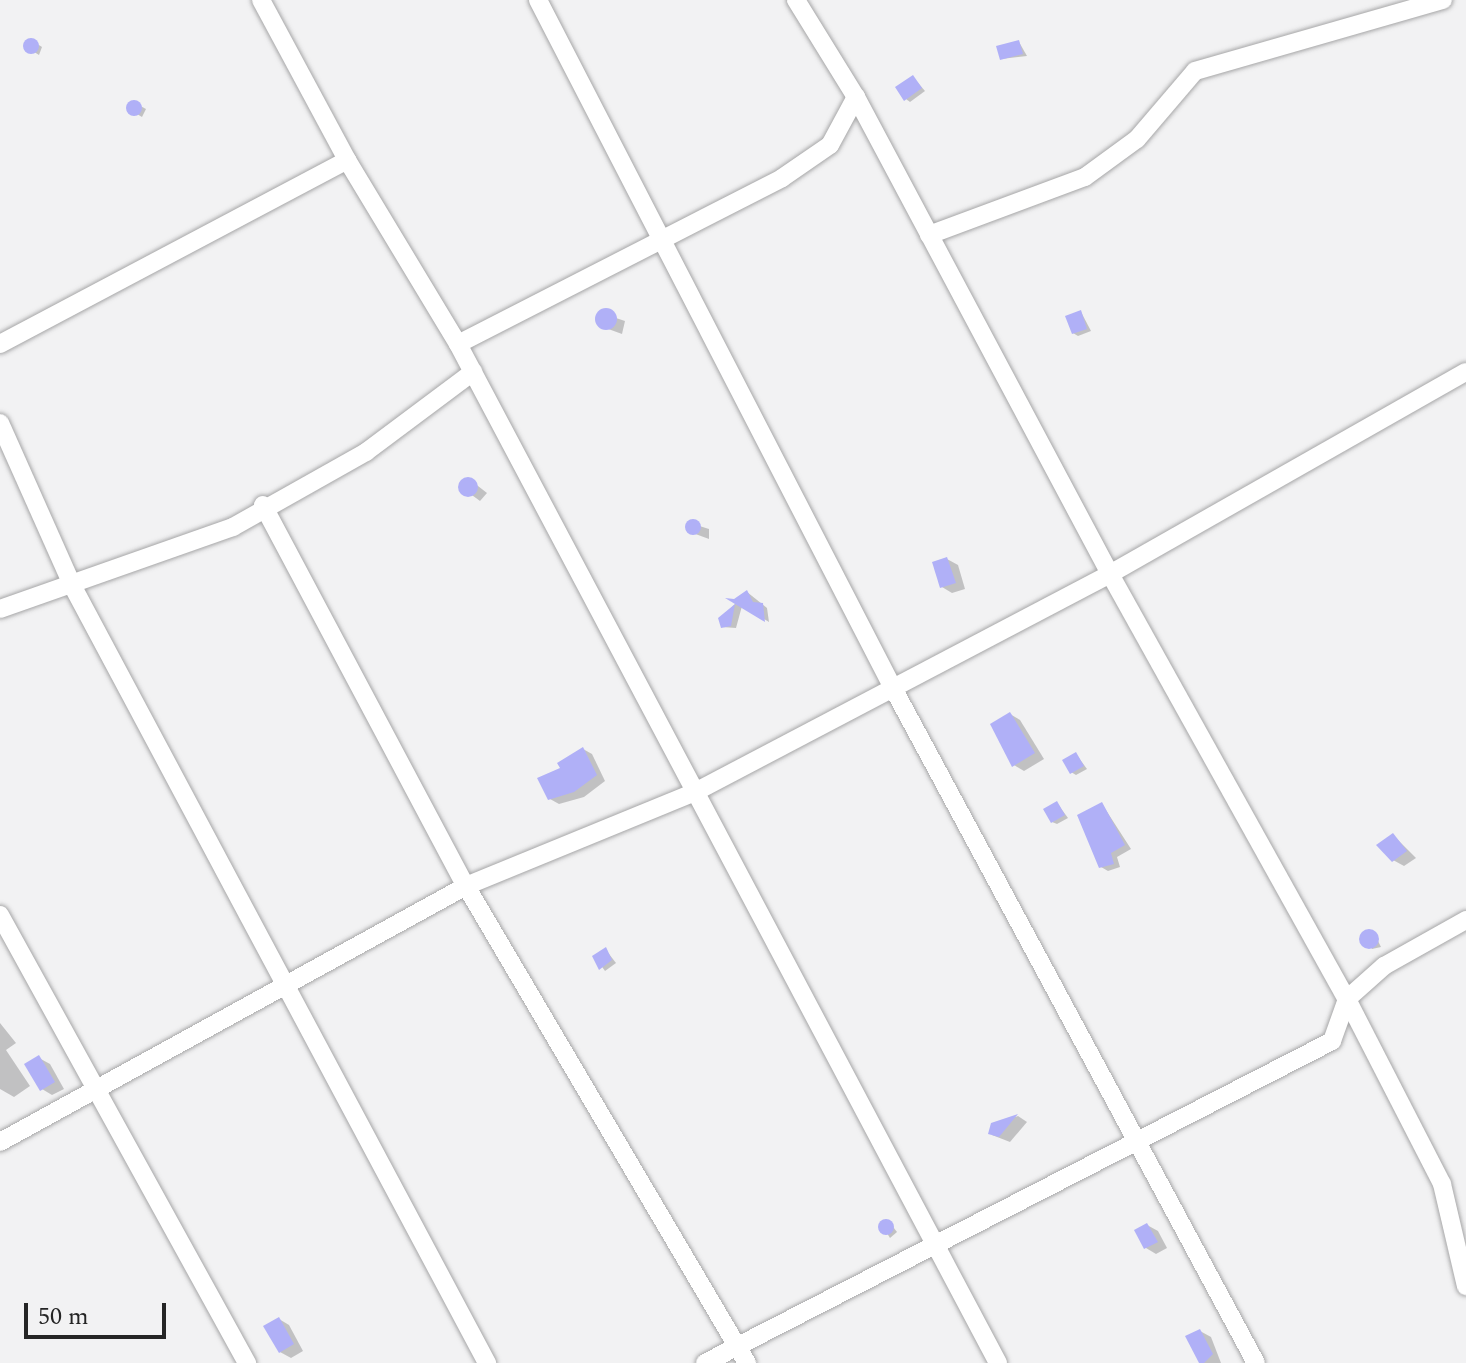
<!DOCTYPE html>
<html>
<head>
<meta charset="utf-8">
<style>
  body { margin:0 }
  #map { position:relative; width:1466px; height:1363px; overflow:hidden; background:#f2f2f3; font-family:Spectral,serif }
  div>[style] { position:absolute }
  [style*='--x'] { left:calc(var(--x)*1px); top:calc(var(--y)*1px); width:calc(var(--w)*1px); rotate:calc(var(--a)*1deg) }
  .shadow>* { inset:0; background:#0003 }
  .building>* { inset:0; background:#b0b0f7 }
  .round { border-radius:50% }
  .roads { filter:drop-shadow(0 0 2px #a6a6a7) drop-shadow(0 0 2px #a6a6a7) }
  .minor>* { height:18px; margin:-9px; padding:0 9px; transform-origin:9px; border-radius:9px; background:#fff }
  span { translate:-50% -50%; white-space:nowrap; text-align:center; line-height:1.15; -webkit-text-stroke:6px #f2f2f3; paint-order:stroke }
  .scale { position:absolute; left:24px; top:1303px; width:142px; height:36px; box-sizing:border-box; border:4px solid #252525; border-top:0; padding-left:10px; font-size:24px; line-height:28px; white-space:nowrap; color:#252525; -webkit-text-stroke:6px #f2f2f3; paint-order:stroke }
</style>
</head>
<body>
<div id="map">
  <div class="shadow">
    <i style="clip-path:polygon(31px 40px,42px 47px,39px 55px,26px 47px)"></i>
    <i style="clip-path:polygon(1019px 42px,1027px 56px,1001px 59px)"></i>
    <i style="clip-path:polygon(913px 77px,925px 91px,910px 102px,906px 99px)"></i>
    <i style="clip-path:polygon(133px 102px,146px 109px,142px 117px,127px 108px)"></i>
    <i style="clip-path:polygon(1081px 312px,1091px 331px,1078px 336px,1073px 333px)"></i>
    <i style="clip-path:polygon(601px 313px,625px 321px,622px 334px,600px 326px)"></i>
    <i style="clip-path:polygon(469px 479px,487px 493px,480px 501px,461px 487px)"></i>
    <i style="clip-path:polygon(690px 523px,709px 529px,709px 539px,690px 532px)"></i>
    <i style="clip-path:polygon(947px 559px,958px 565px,965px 589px,952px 593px,942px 587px)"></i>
    <i style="clip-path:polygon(747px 592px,767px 608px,769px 622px,742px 606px,736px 628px,722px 627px,720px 619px)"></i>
    <i style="clip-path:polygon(1010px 714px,1020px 720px,1044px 759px,1024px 771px,1014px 765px)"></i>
    <i style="clip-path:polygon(583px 749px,592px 754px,605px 781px,584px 797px,559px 804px,550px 799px,563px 769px)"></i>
    <i style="clip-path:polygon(1076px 754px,1087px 769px,1076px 775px,1071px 772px)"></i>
    <i style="clip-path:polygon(1057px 803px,1068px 818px,1057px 824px,1052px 822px)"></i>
    <i style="clip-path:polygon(1102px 804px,1131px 849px,1117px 857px,1120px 867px,1108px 871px,1101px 867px)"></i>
    <i style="clip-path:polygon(1393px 835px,1416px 858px,1404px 866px,1393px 860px)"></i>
    <i style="clip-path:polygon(1374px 933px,1381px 947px,1372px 949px,1363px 935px)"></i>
    <i style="clip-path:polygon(606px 950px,616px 963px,605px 971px,595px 957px)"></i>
    <i style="clip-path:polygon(0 1023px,16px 1043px,6px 1050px,30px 1086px,14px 1097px,0 1089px)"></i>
    <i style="clip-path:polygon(39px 1058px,50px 1064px,64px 1089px,52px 1095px,42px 1089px)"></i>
    <i style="clip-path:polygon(1018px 1116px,1027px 1122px,1010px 1142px,992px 1135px,993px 1125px)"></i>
    <i style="clip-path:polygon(890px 1223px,897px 1232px,890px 1238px,882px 1225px)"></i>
    <i style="clip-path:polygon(1147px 1225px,1158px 1231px,1167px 1248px,1156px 1254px,1146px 1248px)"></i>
    <i style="clip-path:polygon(279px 1319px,289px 1325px,303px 1351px,291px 1358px,280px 1352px)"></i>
    <i style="clip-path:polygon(1200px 1331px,1211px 1337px,1221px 1363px,1201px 1363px)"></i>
  </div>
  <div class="building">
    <i class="round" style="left:23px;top:38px;width:16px;height:16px"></i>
    <i style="clip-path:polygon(1019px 40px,1023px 54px,1000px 60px,996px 46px)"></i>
    <i style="clip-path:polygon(913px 75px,922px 88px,904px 101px,895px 87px)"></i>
    <i class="round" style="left:126px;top:100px;width:16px;height:16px"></i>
    <i class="round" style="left:595px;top:308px;width:22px;height:22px"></i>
    <i style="clip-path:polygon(1081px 310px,1087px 329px,1072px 334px,1065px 316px)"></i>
    <i class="round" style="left:458px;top:477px;width:20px;height:20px"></i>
    <i class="round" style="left:685px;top:519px;width:16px;height:16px"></i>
    <i style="clip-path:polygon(947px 557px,956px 583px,940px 588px,932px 562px)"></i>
    <i style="clip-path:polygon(747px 590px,753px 602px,763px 603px,765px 622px,735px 604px,731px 626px,721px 628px,718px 618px,735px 604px,725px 598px,734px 599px)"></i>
    <i style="clip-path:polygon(1010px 712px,1035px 753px,1012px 767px,990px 724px)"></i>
    <i style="clip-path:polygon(583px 747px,597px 775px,574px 792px,548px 800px,537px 778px,560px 768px,557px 763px)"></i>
    <i style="clip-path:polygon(1076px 752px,1084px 766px,1070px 774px,1062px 760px)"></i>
    <i style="clip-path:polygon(1057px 801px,1065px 815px,1051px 823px,1043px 809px)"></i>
    <i style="clip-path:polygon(1102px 802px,1125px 845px,1111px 853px,1114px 864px,1099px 868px,1077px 815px)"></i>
    <i style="clip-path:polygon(1393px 833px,1407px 851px,1392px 862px,1376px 845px)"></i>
    <i class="round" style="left:1359px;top:929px;width:20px;height:20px"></i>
    <i style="clip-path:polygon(606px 947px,612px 960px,599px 970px,592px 956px)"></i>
    <i style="clip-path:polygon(39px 1055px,55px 1082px,40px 1091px,24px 1064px)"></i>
    <i style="clip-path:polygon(1018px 1114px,999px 1137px,988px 1134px,991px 1123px)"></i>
    <i class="round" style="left:878px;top:1219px;width:16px;height:16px"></i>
    <i style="clip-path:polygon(1147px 1223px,1158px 1242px,1144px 1249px,1134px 1230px)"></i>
    <i style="clip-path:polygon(279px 1317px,294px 1344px,279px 1353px,263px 1326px)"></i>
    <i style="clip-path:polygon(1200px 1329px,1213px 1354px,1204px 1363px,1199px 1363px,1185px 1336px)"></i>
  </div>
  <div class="roads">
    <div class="minor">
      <i style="--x:261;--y:0;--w:182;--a:61.7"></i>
      <i style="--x:347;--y:160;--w:215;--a:58.9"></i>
      <i style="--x:458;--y:344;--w:1153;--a:62.08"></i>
      <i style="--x:538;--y:0;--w:774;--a:62.71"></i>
      <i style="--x:893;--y:688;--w:766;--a:61.73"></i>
      <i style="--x:796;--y:0;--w:114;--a:58.3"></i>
      <i style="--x:856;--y:97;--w:540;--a:61.96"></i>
      <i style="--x:1110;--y:574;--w:487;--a:60.9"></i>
      <i style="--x:1347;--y:999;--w:208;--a:62.8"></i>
      <i style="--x:1442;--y:1184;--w:105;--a:76.8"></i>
      <i style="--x:929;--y:235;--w:166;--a:-20.4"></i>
      <i style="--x:1085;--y:177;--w:64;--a:-36.2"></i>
      <i style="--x:1137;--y:139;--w:89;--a:-49.5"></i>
      <i style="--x:1195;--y:71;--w:258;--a:-16"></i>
      <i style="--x:0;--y:344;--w:393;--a:-27.9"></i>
      <i style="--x:458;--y:344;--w:364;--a:-27.1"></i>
      <i style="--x:782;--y:178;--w:58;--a:-34.5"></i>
      <i style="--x:830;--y:145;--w:55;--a:-61.6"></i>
      <i style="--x:0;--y:423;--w:177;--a:66"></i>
      <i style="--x:72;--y:585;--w:882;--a:61.92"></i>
      <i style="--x:263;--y:505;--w:432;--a:62"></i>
      <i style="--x:466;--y:886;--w:554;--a:59.5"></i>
      <i style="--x:0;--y:609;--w:247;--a:-19.4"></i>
      <i style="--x:233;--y:527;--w:153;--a:-29.4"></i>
      <i style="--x:366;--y:452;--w:134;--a:-36.8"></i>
      <i style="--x:0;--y:915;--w:512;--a:61.13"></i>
      <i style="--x:0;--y:1142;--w:532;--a:-28.78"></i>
      <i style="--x:466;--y:886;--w:248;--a:-22.3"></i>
      <i style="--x:695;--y:792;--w:469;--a:-27.7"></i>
      <i style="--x:1110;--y:574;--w:409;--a:-29.6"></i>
      <i style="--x:705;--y:1363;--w:705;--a:-27.18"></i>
      <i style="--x:1332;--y:1041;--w:45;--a:-70.3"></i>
      <i style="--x:1347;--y:999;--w:50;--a:-41.7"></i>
      <i style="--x:1384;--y:966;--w:94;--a:-29.3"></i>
    </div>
  </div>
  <div class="scale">50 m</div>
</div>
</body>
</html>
